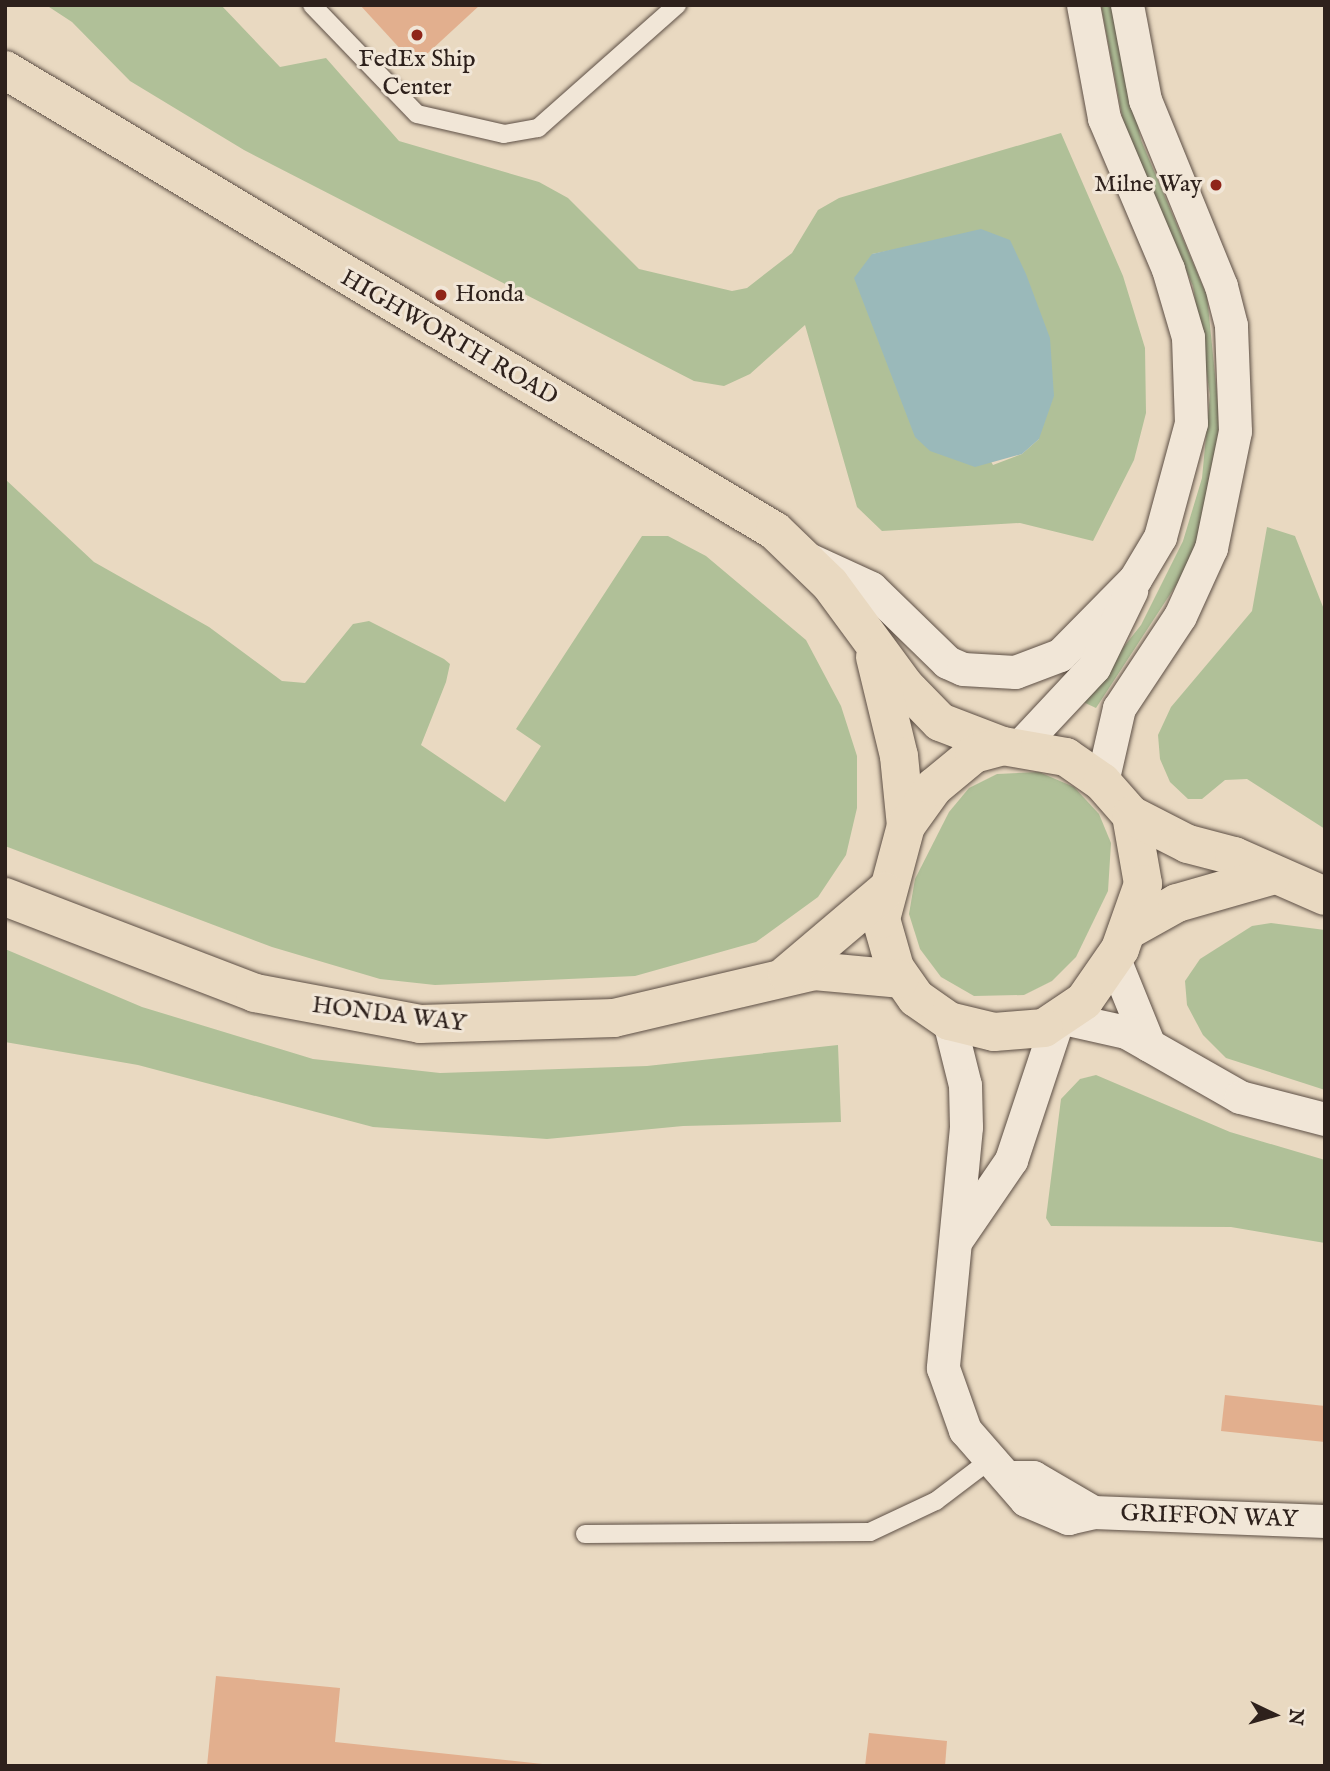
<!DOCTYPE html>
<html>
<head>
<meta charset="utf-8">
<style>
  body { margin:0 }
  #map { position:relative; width:1330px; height:1771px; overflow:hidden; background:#e9d9c1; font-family:"IM FELL English",serif }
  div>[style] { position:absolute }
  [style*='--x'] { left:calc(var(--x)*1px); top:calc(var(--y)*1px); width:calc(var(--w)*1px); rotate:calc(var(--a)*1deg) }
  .green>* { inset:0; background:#b0c098 }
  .water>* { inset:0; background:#9ab9ba }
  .building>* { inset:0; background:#e2af8e }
  .roads { filter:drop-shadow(0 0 2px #5d4f45) drop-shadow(0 0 2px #5d4f45) }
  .lane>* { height:18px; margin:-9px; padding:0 9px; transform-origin:9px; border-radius:9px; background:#f1e6d7 }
  .street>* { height:33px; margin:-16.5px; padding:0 16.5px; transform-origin:16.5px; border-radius:16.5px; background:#f1e6d7 }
  .primary>* { height:38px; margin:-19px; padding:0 19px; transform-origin:19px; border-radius:19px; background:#e9d9c1 }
  .dots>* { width:19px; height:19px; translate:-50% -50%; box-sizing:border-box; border:4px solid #f1e6d7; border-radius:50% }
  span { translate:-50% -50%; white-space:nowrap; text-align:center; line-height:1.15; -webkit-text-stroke:6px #f1e6d7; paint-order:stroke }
  .poi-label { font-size:24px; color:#2e211c }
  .right { translate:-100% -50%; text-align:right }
  .left { translate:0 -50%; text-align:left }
  .street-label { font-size:24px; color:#2e211c }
  .frame { position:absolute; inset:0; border:7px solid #2e211c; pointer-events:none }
  .north { position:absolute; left:1239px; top:1680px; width:70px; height:70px; -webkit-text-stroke:5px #f1e6d7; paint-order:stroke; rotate:95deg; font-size:19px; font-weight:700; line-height:28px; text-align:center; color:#2e211c }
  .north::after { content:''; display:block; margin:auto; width:24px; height:32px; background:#2e211c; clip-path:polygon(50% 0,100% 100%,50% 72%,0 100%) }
</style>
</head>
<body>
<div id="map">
  <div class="green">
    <i style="clip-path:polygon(evenodd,46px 5px,221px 5px,280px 67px,326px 58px,399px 141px,539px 182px,568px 198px,639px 269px,732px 291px,747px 288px,792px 253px,818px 210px,839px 198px,1061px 133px,1123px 276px,1145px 348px,1146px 413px,1134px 460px,1093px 541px,1020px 523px,882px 531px,857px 507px,805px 325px,750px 374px,724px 386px,694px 381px,244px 150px,130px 81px,72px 22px,46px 5px,913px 246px,1039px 439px,1022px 454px,993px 465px,872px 254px,913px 246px)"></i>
    <i style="clip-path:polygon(1101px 5px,1111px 5px,1141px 140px,1207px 296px,1220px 424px,1197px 540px,1182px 576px,1096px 708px,1081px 701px,1141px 625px,1183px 541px,1202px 478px,1210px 395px,1193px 286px,1125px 131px)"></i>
    <i style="clip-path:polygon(5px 479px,94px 562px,209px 627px,282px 681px,305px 683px,353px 624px,369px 621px,444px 659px,450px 664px,446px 682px,421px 745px,505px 802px,541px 746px,516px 729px,642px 536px,668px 536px,706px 556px,806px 640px,841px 706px,857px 756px,857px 808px,846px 855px,818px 897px,756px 942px,635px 976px,435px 985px,380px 979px,272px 947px,5px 846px)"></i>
    <i style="clip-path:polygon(1267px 527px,1295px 536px,1325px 612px,1325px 829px,1247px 779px,1225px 780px,1202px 799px,1188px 799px,1170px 782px,1160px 759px,1158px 735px,1171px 707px,1252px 611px)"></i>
    <i style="clip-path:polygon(1039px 772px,1074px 787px,1099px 814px,1111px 843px,1108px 891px,1076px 957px,1052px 981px,1024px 995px,974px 996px,941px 977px,920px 949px,909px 914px,915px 879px,949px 812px,969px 788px,997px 774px)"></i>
    <i style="clip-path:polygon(1271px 923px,1325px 930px,1325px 1090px,1226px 1058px,1203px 1035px,1187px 1005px,1185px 981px,1200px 959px,1252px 926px)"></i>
    <i style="clip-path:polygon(5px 949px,142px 1007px,313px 1059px,440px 1073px,647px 1066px,838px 1045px,841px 1122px,683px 1126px,547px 1139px,373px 1127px,138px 1065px,5px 1042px)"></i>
    <i style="clip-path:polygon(1096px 1075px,1230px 1132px,1325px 1160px,1325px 1243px,1231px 1227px,1051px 1226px,1046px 1218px,1061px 1099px,1080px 1079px)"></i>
  </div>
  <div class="water">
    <i style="clip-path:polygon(981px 229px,1010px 240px,1026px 274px,1050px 338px,1054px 396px,1039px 439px,1022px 454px,975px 467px,930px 451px,915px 437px,854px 278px,872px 254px)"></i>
  </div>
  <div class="building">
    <i style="clip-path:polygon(360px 5px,480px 5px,415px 65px)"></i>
    <i style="clip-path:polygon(1225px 1395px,1325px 1406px,1325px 1442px,1221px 1431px)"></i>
    <i style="clip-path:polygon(216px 1676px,340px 1688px,335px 1742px,561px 1766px,207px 1766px)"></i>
    <i style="clip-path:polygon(869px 1733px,947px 1741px,945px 1766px,865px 1766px)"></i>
  </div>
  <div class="roads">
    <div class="lane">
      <i style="--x:312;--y:5;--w:151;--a:46.1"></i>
      <i style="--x:417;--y:114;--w:89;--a:12.9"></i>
      <i style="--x:504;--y:134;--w:35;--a:-10"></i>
      <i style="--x:538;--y:128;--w:186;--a:-41.5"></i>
      <i style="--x:585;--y:1534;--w:285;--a:-0.4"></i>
      <i style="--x:870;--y:1532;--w:73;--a:-25.2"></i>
      <i style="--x:936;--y:1501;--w:68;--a:-37.2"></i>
    </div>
    <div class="street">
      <i style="--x:808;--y:559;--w:69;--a:24.7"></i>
      <i style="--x:871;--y:588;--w:106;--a:44.2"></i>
      <i style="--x:947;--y:662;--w:17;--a:24"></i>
      <i style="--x:963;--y:669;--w:52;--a:3.3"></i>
      <i style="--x:1015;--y:672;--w:48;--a:-20.7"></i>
      <i style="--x:1060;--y:655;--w:107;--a:-45.4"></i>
      <i style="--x:1135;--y:579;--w:49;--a:-59.2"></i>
      <i style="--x:1160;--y:537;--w:118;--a:-74.8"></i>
      <i style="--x:1191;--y:423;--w:86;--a:-92"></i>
      <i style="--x:1188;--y:337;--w:71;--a:-106.4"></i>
      <i style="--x:1168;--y:269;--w:164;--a:-113"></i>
      <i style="--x:1104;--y:118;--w:115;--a:-100.5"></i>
      <i style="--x:1020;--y:746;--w:108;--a:-46.9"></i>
      <i style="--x:1094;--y:667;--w:85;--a:-64"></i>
      <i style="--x:1102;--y:782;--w:76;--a:-77.1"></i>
      <i style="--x:1119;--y:708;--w:110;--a:-56.5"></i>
      <i style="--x:1180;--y:616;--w:75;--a:-65.5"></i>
      <i style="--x:1211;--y:548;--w:119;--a:-78.4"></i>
      <i style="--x:1235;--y:431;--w:106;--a:-92.2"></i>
      <i style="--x:1231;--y:325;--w:40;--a:-104.4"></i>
      <i style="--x:1221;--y:286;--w:201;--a:-112.2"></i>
      <i style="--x:1145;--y:100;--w:97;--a:-100.7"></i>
      <i style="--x:1114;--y:959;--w:93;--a:67.9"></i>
      <i style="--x:1063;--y:1018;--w:65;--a:12.5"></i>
      <i style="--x:1126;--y:1032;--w:131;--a:29.7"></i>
      <i style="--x:1240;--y:1097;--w:88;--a:14.5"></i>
      <i style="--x:949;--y:1021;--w:66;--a:76"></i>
      <i style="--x:965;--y:1085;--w:42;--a:88.6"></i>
      <i style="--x:966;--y:1127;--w:242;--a:95.5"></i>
      <i style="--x:943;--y:1368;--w:66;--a:70.5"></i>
      <i style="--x:965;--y:1430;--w:93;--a:48.9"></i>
      <i style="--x:1026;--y:1500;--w:46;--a:23.2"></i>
      <i style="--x:1068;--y:1518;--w:26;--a:-13"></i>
      <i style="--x:1093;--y:1512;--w:232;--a:2.2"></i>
      <i style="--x:957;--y:1239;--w:96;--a:-55.6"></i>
      <i style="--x:1011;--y:1160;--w:145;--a:-71.6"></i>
      <i style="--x:1007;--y:1477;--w:26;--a:0"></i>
      <i style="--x:1033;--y:1477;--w:69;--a:30.3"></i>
    </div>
    <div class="primary">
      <i style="--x:5;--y:70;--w:897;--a:30.91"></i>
      <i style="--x:775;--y:531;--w:76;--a:43.9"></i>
      <i style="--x:830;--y:584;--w:127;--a:53.7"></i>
      <i style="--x:905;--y:686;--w:50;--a:45.8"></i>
      <i style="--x:940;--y:722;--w:67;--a:20.9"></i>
      <i style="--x:875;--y:657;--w:102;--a:76.4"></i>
      <i style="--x:899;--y:756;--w:70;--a:84.3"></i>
      <i style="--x:1003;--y:746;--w:64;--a:9.9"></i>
      <i style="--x:1066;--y:757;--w:44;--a:34.8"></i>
      <i style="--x:1102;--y:782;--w:44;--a:48.7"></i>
      <i style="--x:1131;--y:815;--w:70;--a:80.1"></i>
      <i style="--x:1143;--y:884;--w:69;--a:109.5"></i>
      <i style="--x:1120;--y:949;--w:63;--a:124.7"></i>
      <i style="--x:1084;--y:1001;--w:48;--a:146"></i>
      <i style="--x:1044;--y:1028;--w:50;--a:175.4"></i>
      <i style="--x:994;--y:1032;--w:46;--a:-166.3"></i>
      <i style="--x:949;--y:1021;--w:40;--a:-145.1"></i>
      <i style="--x:916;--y:998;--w:37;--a:-125"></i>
      <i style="--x:895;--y:968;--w:51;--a:-105.9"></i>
      <i style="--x:881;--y:919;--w:96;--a:-75"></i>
      <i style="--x:906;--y:826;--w:48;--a:-54.3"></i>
      <i style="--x:934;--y:787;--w:52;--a:-39.5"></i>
      <i style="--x:974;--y:754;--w:30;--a:-15"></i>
      <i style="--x:1131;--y:815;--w:64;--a:27"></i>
      <i style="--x:1188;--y:844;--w:48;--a:14.6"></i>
      <i style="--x:1234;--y:856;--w:99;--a:23.7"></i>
      <i style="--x:5;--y:897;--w:268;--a:21"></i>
      <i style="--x:255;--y:993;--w:168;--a:10.6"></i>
      <i style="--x:420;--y:1024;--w:194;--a:-1.8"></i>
      <i style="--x:614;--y:1018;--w:205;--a:-13.2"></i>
      <i style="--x:814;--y:971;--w:86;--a:5.3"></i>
      <i style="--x:1127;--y:931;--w:57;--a:-29.2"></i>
      <i style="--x:1177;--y:903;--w:98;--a:-16"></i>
      <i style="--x:787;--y:974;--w:128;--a:-40.3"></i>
    </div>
  </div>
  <div class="dots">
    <i style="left:417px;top:35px;background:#8f2418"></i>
    <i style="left:1216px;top:185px;background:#8f2418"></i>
    <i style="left:441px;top:295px;background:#8f2418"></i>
  </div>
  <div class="poi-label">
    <span style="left:417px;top:74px">FedEx Ship<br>Center</span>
    <span class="right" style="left:1202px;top:185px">Milne Way</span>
    <span class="left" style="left:455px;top:295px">Honda</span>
  </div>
  <div class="street-label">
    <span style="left:449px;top:338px;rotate:30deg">HIGHWORTH ROAD</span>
    <span style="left:389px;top:1015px;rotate:7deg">HONDA WAY</span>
    <span style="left:1209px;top:1517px;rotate:2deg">GRIFFON WAY</span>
  </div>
  <div class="frame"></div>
  <div class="north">N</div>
</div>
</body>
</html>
